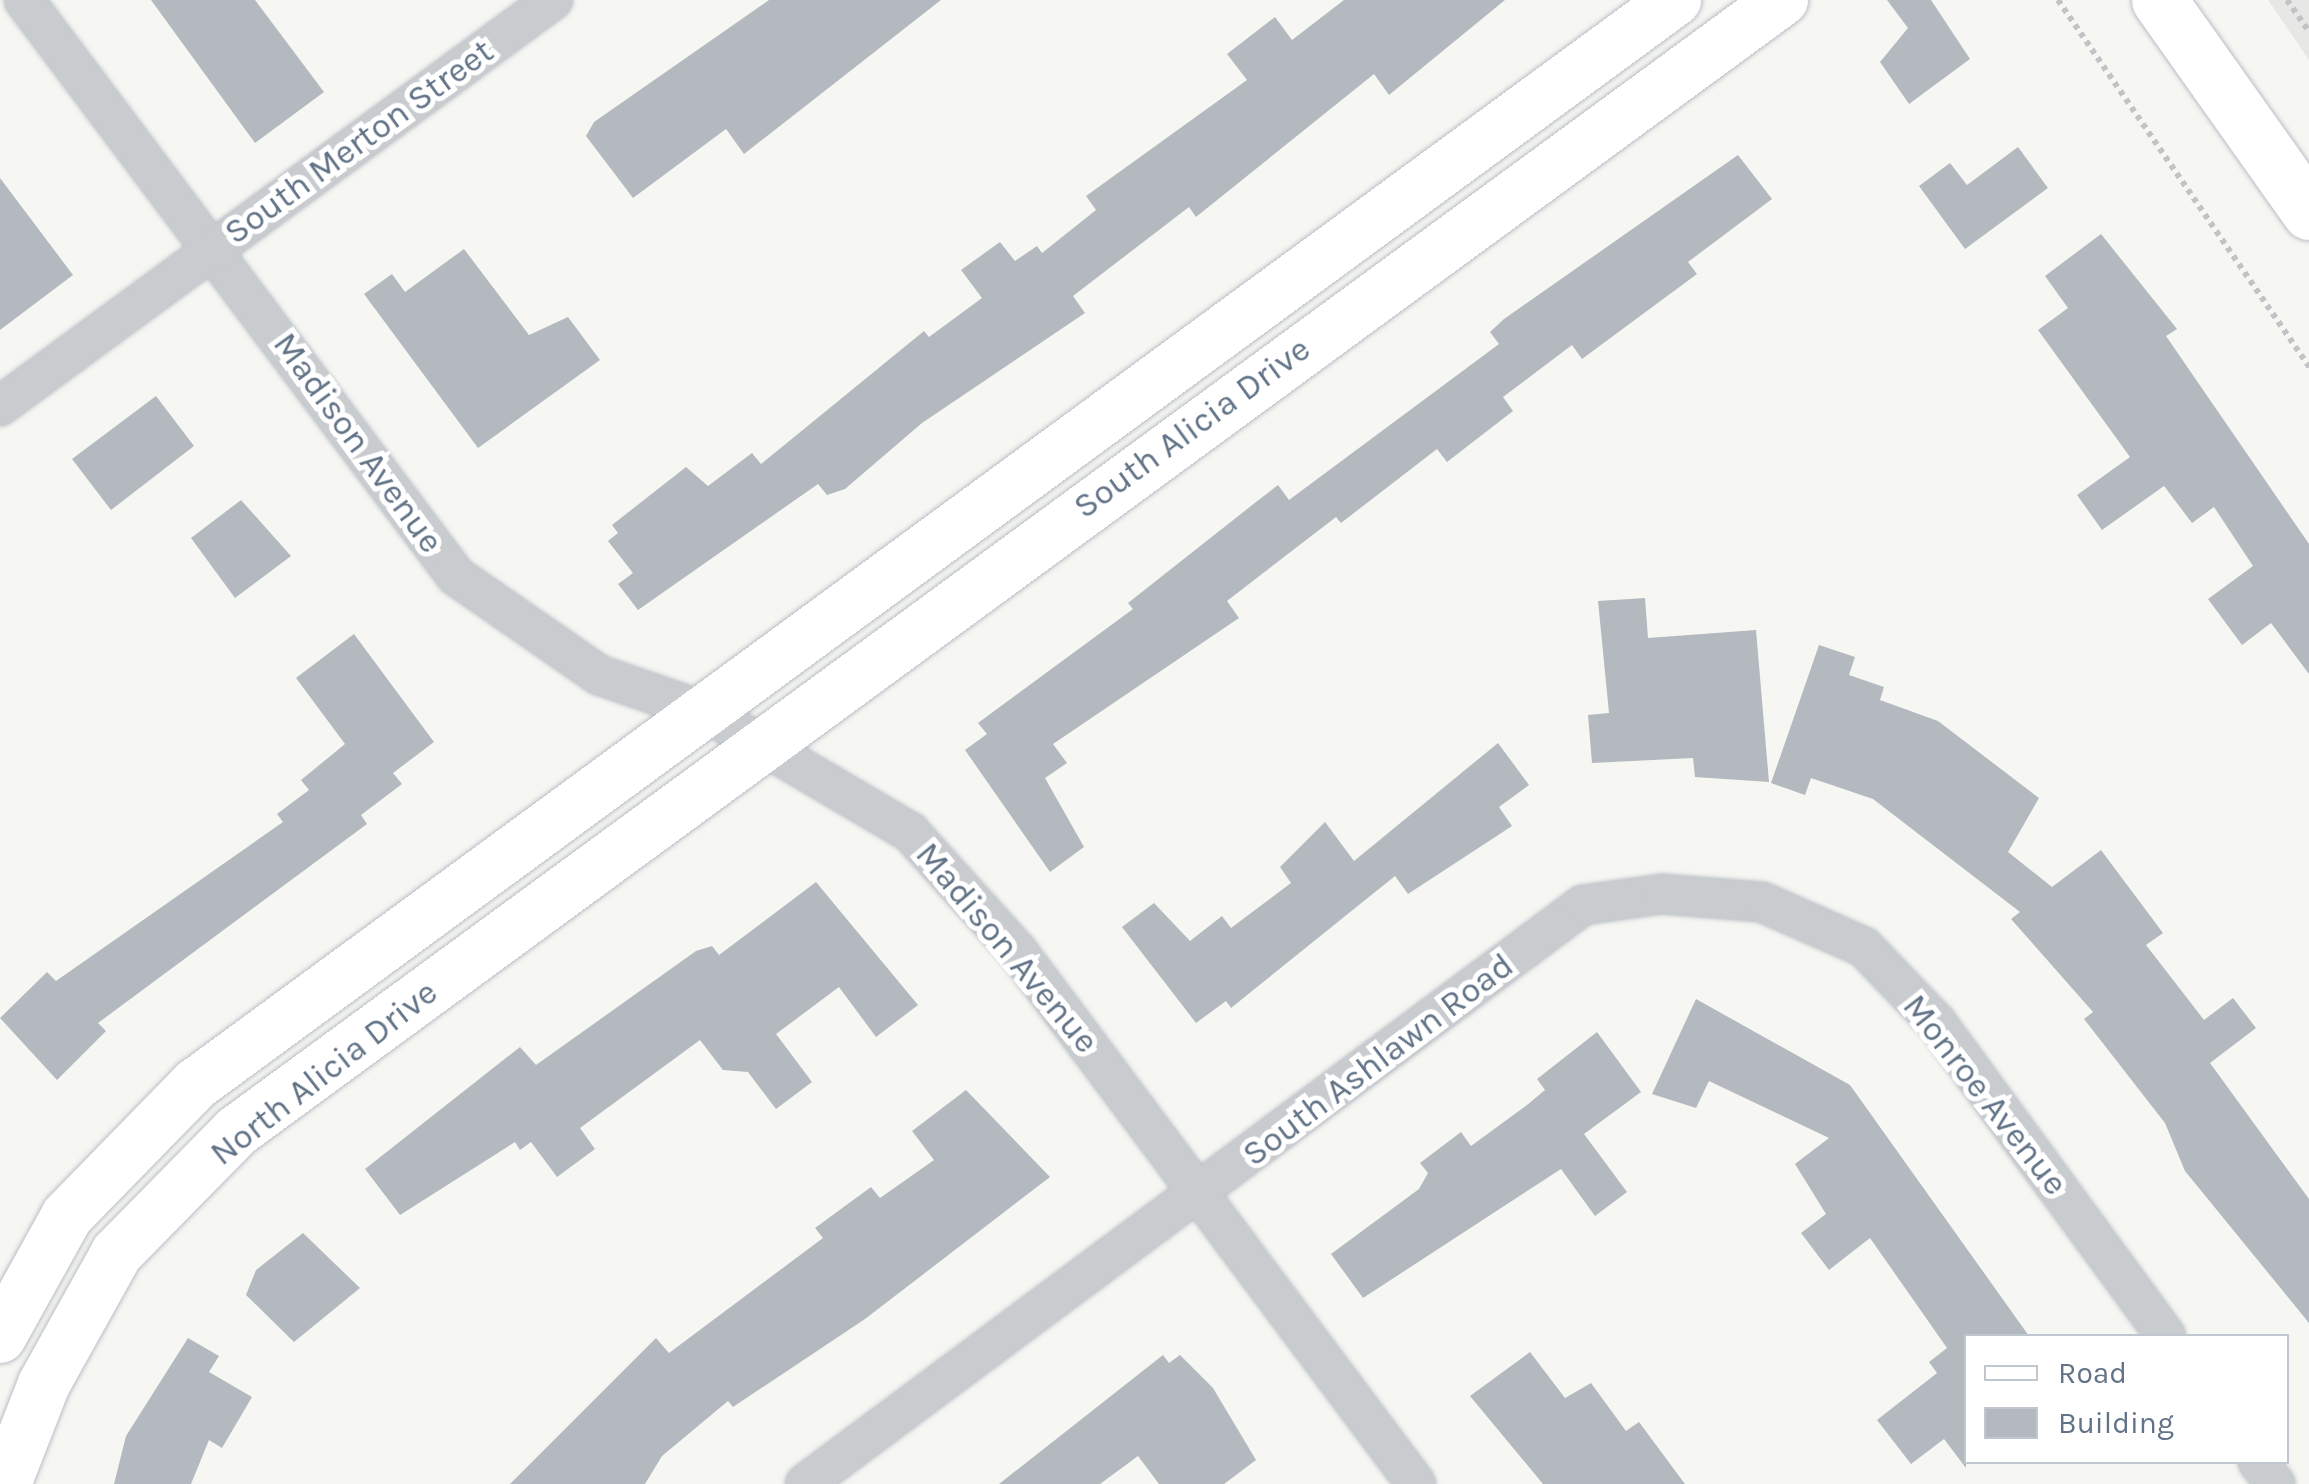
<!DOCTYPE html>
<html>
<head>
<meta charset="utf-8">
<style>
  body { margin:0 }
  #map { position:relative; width:2309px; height:1484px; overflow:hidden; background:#f6f7f3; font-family:Karla,sans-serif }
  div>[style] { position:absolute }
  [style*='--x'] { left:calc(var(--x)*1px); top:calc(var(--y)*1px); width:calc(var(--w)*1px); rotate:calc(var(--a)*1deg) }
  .built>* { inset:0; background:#e7e8e6 }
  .building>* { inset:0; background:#b3b9bf }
  .path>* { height:6px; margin-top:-3px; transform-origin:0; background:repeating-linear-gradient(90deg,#c1c3c5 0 5px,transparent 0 10px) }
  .roads { filter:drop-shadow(0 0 2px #babec4) drop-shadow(0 0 2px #babec4) }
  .street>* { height:38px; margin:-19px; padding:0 19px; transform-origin:19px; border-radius:19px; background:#c8cccf }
  .secondary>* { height:52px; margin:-26px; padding:0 26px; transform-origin:26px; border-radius:26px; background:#fff }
  .primary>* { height:55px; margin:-27.5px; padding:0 27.5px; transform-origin:27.5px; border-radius:27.5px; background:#fff }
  span { translate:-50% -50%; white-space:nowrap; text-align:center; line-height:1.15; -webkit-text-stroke:10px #fff; paint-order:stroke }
  .street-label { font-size:35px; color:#627387 }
  .legend { position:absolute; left:1964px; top:1334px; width:325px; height:130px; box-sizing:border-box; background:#fff; border:2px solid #c0c7cf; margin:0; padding:12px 18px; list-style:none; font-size:30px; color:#627387 }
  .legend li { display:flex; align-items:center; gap:20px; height:50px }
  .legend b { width:50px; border:2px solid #c0c7cf }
</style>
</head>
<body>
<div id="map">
  <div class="built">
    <i style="clip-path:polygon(2268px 0,2309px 0,2309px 60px)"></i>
  </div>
  <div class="building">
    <i style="clip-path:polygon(151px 0,255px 0,324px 92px,255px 143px)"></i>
    <i style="clip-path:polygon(769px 0,941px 0,744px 154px,726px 129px,633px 198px,586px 136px,594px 122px)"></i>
    <i style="clip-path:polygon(1344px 0,1505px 0,1389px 95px,1374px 74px,1196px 217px,1189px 207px,1073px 296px,1085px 313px,922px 423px,845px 489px,827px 495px,818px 484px,638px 610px,618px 584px,633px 573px,608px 541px,618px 533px,612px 525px,686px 467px,708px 486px,752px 453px,761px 464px,924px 331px,929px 337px,982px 298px,961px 270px,1000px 242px,1015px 261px,1037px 246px,1042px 253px,1096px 210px,1086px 196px,1247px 80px,1227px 54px,1275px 17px,1292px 40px)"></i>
    <i style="clip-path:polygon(1887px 0,1931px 0,1970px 59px,1909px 104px,1880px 62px,1908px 28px)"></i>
    <i style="clip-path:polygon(2018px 147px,2048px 188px,1965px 249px,1919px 186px,1950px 163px,1967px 185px)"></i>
    <i style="clip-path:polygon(1738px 155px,1772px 199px,1688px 262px,1697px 274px,1582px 359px,1572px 345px,1503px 397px,1513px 411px,1447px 462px,1437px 449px,1341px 523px,1336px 517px,1227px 601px,1239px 618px,1053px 744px,1067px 763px,1045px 778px,1084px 847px,1050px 872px,965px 750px,987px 734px,978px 723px,1133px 609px,1128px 603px,1256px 502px,1278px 485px,1289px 500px,1499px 344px,1490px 332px,1504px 319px)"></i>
    <i style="clip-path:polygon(0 178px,73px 275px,0 330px)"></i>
    <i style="clip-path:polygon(2101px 234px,2177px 329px,2166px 336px,2309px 544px,2309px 674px,2271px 623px,2242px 645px,2208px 599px,2253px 566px,2214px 507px,2192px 523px,2164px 486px,2102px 530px,2077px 495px,2130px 457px,2038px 330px,2068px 308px,2045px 276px)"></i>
    <i style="clip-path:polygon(464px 249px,529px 335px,568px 317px,600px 360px,478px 448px,364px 294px,392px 274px,405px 292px)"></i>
    <i style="clip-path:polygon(156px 396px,194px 446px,111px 510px,72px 459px)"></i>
    <i style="clip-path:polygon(241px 500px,291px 556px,235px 598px,191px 538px)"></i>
    <i style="clip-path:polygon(1645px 598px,1648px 638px,1756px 630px,1769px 782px,1695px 777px,1693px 758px,1592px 763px,1588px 715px,1609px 713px,1598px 601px)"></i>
    <i style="clip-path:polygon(354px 634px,434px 742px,393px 773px,402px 784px,361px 815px,367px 824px,98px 1023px,106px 1031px,57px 1080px,0 1018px,47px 972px,56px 981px,283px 822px,277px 814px,309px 790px,301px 780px,345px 744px,296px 678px)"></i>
    <i style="clip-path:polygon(1819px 645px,1855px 657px,1849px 675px,1884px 687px,1880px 700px,1938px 721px,2039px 798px,2008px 852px,2052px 887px,2101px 850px,2163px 933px,2146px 945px,2204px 1020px,2233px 998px,2256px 1028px,2210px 1063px,2309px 1199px,2309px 1323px,2185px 1171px,2165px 1123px,2084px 1019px,2093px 1012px,2011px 919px,2020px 912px,1873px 799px,1811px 778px,1805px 795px,1771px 783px)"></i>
    <i style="clip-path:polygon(1498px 743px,1529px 785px,1499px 807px,1512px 826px,1408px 894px,1395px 876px,1231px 1008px,1226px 1001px,1196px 1023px,1122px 927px,1154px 903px,1190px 941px,1222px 916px,1231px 928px,1291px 883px,1280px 867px,1325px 822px,1354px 861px)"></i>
    <i style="clip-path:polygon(816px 882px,918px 1005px,876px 1037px,839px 987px,776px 1034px,812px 1082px,776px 1109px,748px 1072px,723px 1070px,700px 1040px,580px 1128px,595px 1149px,557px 1177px,531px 1142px,520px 1150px,515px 1142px,400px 1215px,365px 1169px,520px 1047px,536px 1065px,696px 951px,712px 946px,719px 955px)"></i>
    <i style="clip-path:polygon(1696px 999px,1850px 1085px,2029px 1336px,1966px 1336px,1966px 1468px,1944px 1439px,1911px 1464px,1877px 1420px,1937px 1373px,1929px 1362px,1947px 1348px,1870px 1238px,1829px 1270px,1801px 1233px,1826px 1214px,1795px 1164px,1829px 1138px,1709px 1081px,1696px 1108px,1652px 1094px)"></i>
    <i style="clip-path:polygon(1597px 1032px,1641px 1092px,1584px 1134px,1627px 1192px,1595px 1216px,1561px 1169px,1363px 1298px,1331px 1254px,1419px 1189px,1428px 1173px,1420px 1163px,1461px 1132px,1471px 1146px,1527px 1105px,1545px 1090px,1537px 1079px)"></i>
    <i style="clip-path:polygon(966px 1090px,1050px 1177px,865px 1319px,733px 1407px,728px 1401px,662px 1456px,645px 1484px,510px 1484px,656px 1338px,669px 1353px,823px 1238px,815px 1228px,871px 1187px,880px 1198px,934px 1160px,912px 1131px)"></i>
    <i style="clip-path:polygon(303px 1233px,360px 1288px,294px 1342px,246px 1295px,256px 1270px)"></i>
    <i style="clip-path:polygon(188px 1338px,219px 1356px,209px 1372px,252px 1397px,222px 1448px,209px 1440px,191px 1484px,114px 1484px,126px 1436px)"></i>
    <i style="clip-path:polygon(1530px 1352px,1565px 1398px,1591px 1383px,1626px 1431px,1639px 1422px,1685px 1484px,1543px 1484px,1470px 1396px)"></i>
    <i style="clip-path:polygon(1163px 1355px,1169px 1363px,1180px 1355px,1213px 1388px,1256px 1460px,1224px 1484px,1159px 1484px,1138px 1456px,1100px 1484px,999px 1484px)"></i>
  </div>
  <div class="path">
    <i style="--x:2058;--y:0;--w:445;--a:55.6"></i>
    <i style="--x:2287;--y:0;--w:39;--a:55"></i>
  </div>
  <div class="roads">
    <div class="street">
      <i style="--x:24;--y:0;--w:720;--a:53.13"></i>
      <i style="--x:456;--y:576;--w:174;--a:34.7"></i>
      <i style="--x:599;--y:675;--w:113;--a:19.1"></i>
      <i style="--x:706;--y:712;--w:237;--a:30.5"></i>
      <i style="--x:910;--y:832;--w:161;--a:48"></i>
      <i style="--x:1018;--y:952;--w:664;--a:53.2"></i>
      <i style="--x:0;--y:406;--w:686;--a:-36.29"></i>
      <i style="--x:2258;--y:1462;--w:28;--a:52"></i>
      <i style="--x:805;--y:1484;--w:970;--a:-36.66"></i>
      <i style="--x:1583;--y:905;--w:80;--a:-7.9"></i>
      <i style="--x:1662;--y:894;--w:100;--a:4.6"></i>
      <i style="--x:1762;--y:902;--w:111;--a:23.8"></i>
      <i style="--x:1864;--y:947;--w:104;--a:46.2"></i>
      <i style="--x:1936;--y:1022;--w:389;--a:53.8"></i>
    </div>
    <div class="secondary">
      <i style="--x:0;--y:1337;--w:138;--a:-61"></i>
      <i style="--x:67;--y:1216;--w:185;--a:-45.7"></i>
      <i style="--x:196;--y:1084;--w:1834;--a:-36.24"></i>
      <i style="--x:5;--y:1484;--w:107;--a:-68.7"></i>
      <i style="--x:44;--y:1384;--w:150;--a:-60.9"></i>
      <i style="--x:117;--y:1253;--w:171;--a:-45.5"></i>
      <i style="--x:237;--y:1131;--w:1915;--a:-36.21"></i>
    </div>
    <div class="primary">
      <i style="--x:2159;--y:0;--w:260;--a:54.7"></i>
    </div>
  </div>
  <div class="street-label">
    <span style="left:359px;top:142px;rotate:-36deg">South Merton Street</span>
    <span style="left:1192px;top:428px;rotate:-36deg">South Alicia Drive</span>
    <span style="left:358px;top:443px;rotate:54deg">Madison Avenue</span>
    <span style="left:1007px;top:948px;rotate:50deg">Madison Avenue</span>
    <span style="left:1378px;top:1060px;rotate:-37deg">South Ashlawn Road</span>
    <span style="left:324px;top:1073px;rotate:-38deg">North Alicia Drive</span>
    <span style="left:1985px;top:1095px;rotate:52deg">Monroe Avenue</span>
  </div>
  <ul class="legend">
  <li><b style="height:12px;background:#fff"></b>Road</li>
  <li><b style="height:28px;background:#b3b9bf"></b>Building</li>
  </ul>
</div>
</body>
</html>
